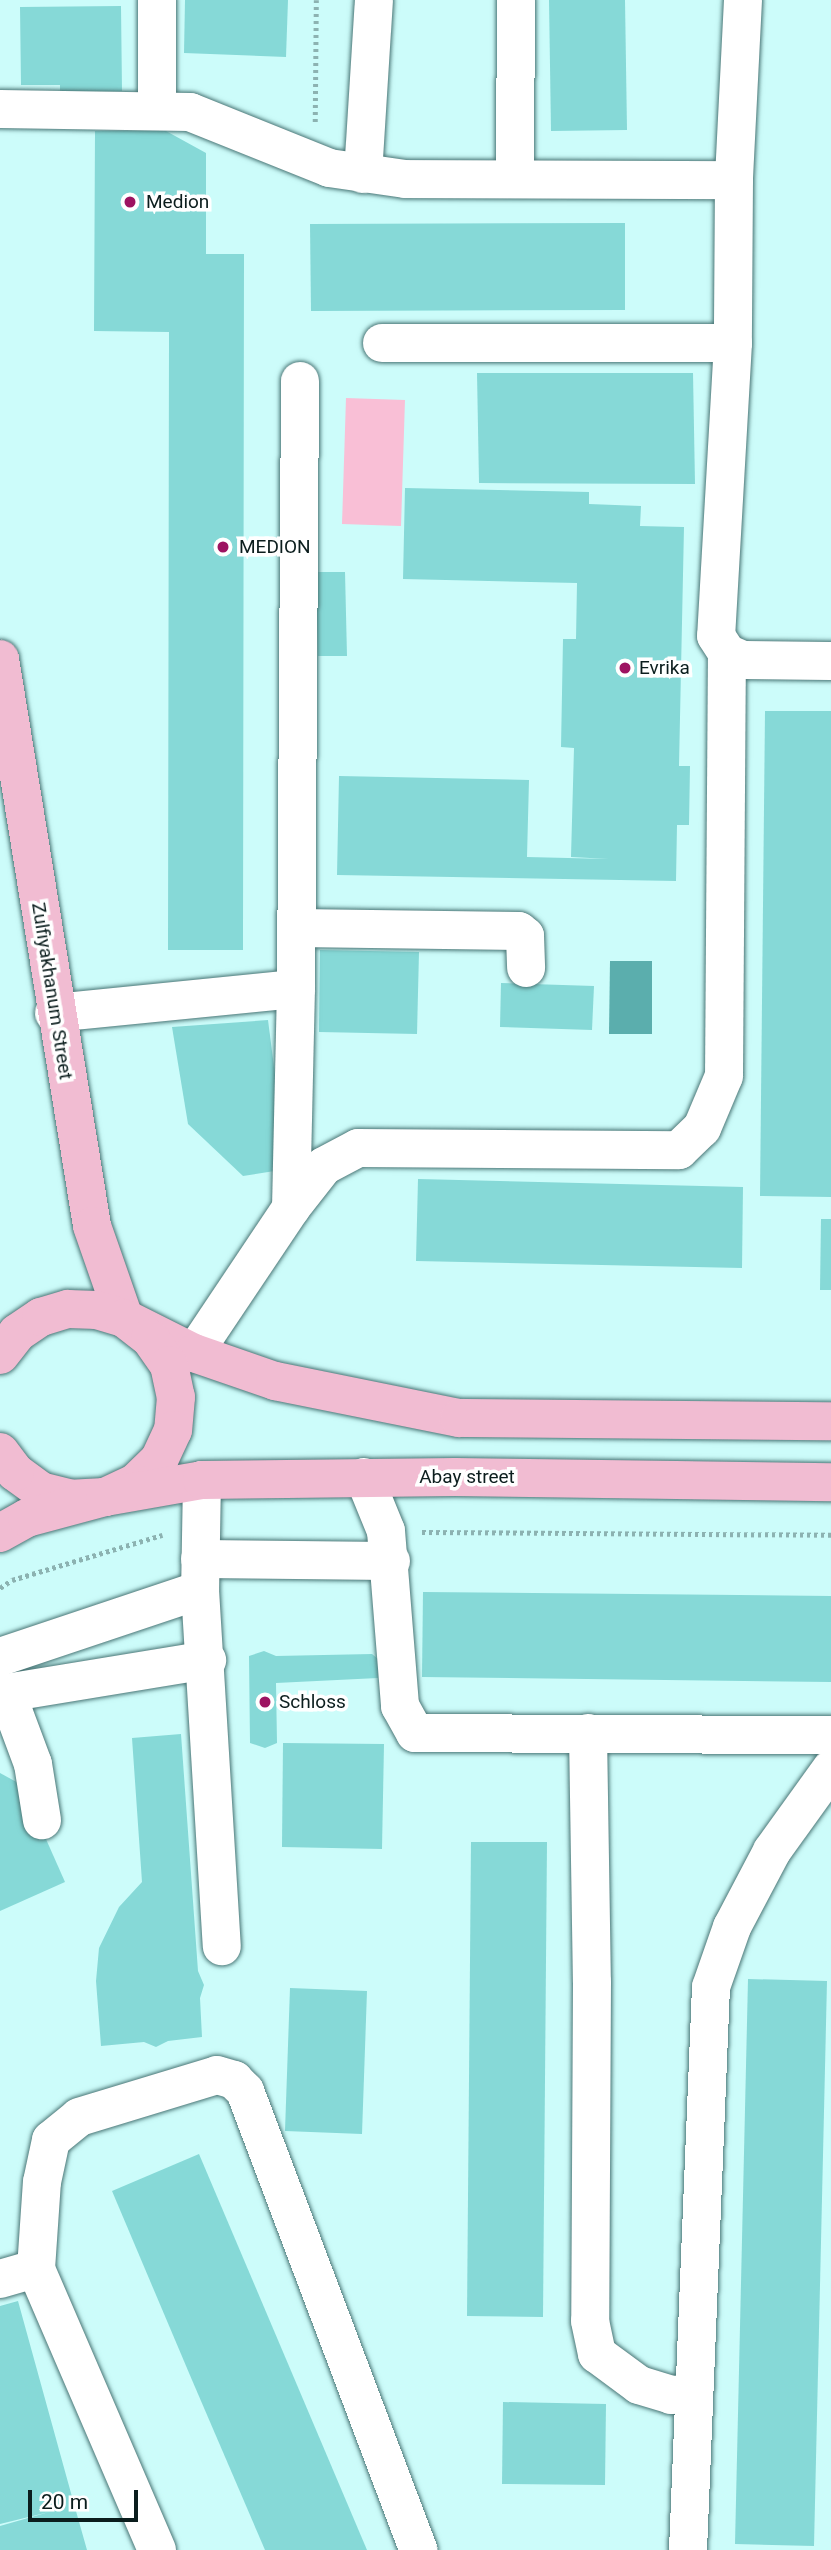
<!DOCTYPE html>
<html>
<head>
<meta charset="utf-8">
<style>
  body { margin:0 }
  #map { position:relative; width:831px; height:2550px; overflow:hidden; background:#ccfcfa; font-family:Roboto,sans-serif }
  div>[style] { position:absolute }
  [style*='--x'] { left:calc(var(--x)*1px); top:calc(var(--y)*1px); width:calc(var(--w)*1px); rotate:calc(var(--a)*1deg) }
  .green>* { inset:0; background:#f9bfd6 }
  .water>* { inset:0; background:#5baead }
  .building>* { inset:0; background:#86d9d7 }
  .path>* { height:4.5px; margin-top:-2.25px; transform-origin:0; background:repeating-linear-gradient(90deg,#8cb2b1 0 3.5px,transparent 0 7px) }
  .roads { filter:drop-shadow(0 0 2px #4a7676) drop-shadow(0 0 2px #4a7676) }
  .minor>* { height:38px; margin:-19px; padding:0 19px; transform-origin:19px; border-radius:19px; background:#fff }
  .major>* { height:38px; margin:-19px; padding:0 19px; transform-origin:19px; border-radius:19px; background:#f1bcd2 }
  .dots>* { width:19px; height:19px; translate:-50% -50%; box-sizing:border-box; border:4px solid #fff; border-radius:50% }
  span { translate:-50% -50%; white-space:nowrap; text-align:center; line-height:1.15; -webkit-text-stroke:7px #fff; paint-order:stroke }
  .poi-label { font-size:19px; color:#0b1d1d }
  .left { translate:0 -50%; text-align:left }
  .street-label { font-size:19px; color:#0b1d1d }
  .scale { position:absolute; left:28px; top:2490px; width:110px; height:32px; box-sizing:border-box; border:4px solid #0b1d1d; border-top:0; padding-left:9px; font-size:21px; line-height:24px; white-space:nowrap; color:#0b1d1d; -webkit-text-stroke:5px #fff; paint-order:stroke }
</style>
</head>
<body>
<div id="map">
  <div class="green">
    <i style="clip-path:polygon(346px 398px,405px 400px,401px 526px,342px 524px)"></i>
  </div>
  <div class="water">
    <i style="clip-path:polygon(610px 961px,652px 961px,652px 1034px,609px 1034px)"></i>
  </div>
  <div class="building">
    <i style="clip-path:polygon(185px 0,288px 0,286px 57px,184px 53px)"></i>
    <i style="clip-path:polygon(549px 0,625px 0,627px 130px,551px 131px)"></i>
    <i style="clip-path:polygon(121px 6px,122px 91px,60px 92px,60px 85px,21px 85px,20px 7px)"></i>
    <i style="clip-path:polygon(95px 131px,166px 131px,206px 153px,206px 254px,244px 254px,243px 950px,168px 950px,169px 332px,94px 331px)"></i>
    <i style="clip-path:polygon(625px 223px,625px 310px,311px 311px,310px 224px)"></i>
    <i style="clip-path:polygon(477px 373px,693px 373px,695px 484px,479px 483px)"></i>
    <i style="clip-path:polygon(405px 488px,589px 492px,589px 504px,641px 506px,640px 526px,684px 527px,679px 766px,690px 766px,689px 825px,677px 825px,676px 881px,337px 875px,339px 776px,529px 780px,527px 857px,609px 859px,571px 857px,574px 748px,561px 747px,563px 639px,576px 639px,577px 583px,403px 579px)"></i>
    <i style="clip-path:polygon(316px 572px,345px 572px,347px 656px,318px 656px)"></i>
    <i style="clip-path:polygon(765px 711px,831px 711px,831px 1197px,760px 1196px)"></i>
    <i style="clip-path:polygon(320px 950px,419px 952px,417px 1034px,319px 1032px)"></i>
    <i style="clip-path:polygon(501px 983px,594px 986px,592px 1030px,500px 1027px)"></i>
    <i style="clip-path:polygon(268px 1020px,287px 1169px,243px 1176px,188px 1124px,172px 1027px)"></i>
    <i style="clip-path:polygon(418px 1179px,743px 1187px,742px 1268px,416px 1261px)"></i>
    <i style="clip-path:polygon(821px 1219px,831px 1219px,831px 1290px,820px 1290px)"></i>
    <i style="clip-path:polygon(423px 1592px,831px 1596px,831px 1682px,422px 1677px)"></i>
    <i style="clip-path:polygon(264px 1651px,276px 1656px,372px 1654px,378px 1659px,378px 1678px,276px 1683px,277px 1743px,265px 1748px,250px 1743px,249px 1656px)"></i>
    <i style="clip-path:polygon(181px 1734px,198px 1971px,204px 1985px,200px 1998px,202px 2037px,168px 2041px,156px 2047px,144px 2042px,101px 2046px,96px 1981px,99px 1948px,119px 1907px,142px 1882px,132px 1738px)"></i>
    <i style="clip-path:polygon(283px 1743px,384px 1744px,382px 1849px,282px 1847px)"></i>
    <i style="clip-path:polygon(0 1773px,22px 1785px,65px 1882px,0 1911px)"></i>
    <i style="clip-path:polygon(471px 1842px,547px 1842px,543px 2317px,467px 2316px)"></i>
    <i style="clip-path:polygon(748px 1979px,827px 1981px,814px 2546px,735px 2544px)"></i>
    <i style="clip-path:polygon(290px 1988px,367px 1991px,362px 2134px,285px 2131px)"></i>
    <i style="clip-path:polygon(199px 2154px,258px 2293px,367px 2550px,265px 2550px,192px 2380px,112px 2191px)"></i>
    <i style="clip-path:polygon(18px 2301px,74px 2504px,87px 2550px,0 2550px,0 2526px,49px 2512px,0 2524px,0 2306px)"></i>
    <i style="clip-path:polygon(503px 2402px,606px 2404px,605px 2485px,502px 2484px)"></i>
  </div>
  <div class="path">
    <i style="--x:315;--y:122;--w:122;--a:-89.5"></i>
    <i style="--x:422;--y:1532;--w:409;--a:0.4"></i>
    <i style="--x:0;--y:1588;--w:14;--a:-34"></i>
    <i style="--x:12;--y:1580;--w:157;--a:-16.7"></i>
  </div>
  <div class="roads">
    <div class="minor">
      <i style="--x:743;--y:0;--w:180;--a:92.9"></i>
      <i style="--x:734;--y:180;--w:163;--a:90.4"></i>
      <i style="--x:733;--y:343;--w:293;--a:93.3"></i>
      <i style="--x:716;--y:636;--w:20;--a:57"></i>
      <i style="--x:727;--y:653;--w:17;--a:24"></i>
      <i style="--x:743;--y:660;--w:88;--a:0.7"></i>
      <i style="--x:0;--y:109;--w:190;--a:0.9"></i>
      <i style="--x:190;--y:112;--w:150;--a:21.9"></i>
      <i style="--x:329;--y:168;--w:77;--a:8.2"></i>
      <i style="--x:405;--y:179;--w:329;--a:0.2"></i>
      <i style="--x:157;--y:111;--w:111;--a:-90"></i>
      <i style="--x:363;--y:174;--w:174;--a:-86.4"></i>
      <i style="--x:515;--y:177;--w:177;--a:-89.7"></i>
      <i style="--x:382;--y:343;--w:351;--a:0"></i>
      <i style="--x:297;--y:928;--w:222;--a:0.8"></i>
      <i style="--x:519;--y:931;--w:8;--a:40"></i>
      <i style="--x:525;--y:936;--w:32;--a:88"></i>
      <i style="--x:54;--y:1013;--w:243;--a:-5.7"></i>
      <i style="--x:296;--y:989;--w:608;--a:-89.62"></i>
      <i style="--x:291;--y:1208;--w:53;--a:-51.8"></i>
      <i style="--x:324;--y:1166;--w:38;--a:-28"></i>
      <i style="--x:358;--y:1148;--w:321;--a:0.4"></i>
      <i style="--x:679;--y:1150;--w:32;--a:-44"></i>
      <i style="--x:702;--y:1128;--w:56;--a:-67.1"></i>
      <i style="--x:724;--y:1076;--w:423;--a:-89.6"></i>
      <i style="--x:194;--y:1353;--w:174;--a:-56.2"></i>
      <i style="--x:291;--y:1208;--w:219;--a:-88.7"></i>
      <i style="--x:364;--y:1477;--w:58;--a:67.8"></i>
      <i style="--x:386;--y:1531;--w:176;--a:85.4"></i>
      <i style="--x:400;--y:1706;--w:31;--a:61"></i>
      <i style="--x:415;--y:1733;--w:416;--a:0.3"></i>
      <i style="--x:202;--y:1480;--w:110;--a:91"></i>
      <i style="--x:200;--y:1590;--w:357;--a:86.5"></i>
      <i style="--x:200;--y:1559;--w:191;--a:0.6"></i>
      <i style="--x:0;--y:1657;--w:211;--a:-18.5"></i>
      <i style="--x:0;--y:1694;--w:210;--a:-9.3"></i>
      <i style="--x:0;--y:1696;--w:22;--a:51"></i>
      <i style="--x:14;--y:1713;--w:54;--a:69.6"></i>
      <i style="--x:33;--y:1764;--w:57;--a:80.9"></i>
      <i style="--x:588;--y:1733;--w:249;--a:89.1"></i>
      <i style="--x:592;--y:1982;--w:339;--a:90.3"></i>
      <i style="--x:590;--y:2321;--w:34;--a:78"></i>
      <i style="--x:597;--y:2354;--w:52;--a:36.4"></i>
      <i style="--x:639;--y:2385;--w:34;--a:17"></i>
      <i style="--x:671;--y:2395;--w:20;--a:-3"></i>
      <i style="--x:0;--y:2279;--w:37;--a:-16"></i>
      <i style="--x:157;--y:2550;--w:306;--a:-113.3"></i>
      <i style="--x:36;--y:2269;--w:87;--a:-86.1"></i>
      <i style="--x:42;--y:2182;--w:43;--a:-77.9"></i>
      <i style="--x:51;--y:2140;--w:36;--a:-39"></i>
      <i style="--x:79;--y:2117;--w:144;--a:-16.9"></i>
      <i style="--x:217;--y:2075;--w:18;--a:16"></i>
      <i style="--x:234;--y:2080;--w:16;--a:45"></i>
      <i style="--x:245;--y:2091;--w:491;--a:69.3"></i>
      <i style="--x:688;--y:2550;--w:563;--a:-87.66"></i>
      <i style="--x:711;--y:1987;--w:64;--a:-70.7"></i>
      <i style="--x:732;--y:1927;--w:86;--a:-62.2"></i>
      <i style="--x:772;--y:1851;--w:101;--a:-54.3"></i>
    </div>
    <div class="major">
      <i style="--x:0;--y:659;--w:574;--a:80.78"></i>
      <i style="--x:92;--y:1226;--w:97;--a:70.8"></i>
      <i style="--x:124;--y:1318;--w:78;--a:26.6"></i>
      <i style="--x:194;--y:1353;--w:86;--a:19.1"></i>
      <i style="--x:275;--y:1381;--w:188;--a:11.4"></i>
      <i style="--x:459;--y:1418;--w:372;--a:0.5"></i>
      <i style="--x:0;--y:1355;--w:28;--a:-52"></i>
      <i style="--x:17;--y:1333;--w:29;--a:-34"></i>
      <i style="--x:41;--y:1317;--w:28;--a:-17"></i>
      <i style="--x:68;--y:1309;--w:29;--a:2"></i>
      <i style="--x:97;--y:1310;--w:28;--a:17"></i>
      <i style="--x:124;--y:1318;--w:33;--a:38"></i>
      <i style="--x:150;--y:1338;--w:33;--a:55"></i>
      <i style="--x:169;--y:1365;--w:33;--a:78"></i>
      <i style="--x:176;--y:1397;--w:33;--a:95"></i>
      <i style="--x:173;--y:1430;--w:33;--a:115"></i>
      <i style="--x:159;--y:1460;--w:33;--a:136"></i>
      <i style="--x:135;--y:1483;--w:33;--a:155"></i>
      <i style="--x:105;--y:1497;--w:33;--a:177"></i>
      <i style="--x:72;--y:1499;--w:32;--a:-166"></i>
      <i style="--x:41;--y:1491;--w:32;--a:-144"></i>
      <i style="--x:15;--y:1472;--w:25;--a:-127"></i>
      <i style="--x:0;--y:1533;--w:31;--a:-29"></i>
      <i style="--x:27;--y:1518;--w:81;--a:-15.1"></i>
      <i style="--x:105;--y:1497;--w:98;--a:-9.9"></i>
      <i style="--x:202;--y:1480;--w:253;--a:-0.7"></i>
      <i style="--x:455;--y:1477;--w:376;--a:0.8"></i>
    </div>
  </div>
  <div class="dots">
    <i style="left:130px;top:202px;background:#9d1361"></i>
    <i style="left:223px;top:547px;background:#9d1361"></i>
    <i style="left:625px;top:668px;background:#9d1361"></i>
    <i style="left:265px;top:1702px;background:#9d1361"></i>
  </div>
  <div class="poi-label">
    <span class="left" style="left:146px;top:202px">Medion</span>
    <span class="left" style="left:239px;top:547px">MEDION</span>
    <span class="left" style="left:639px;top:668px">Evrika</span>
    <span class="left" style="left:279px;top:1702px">Schloss</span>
  </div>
  <div class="street-label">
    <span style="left:52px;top:991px;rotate:81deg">Zulfiyakhanum Street</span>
    <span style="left:467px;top:1477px">Abay street</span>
  </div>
  <div class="scale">20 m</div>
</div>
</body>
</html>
